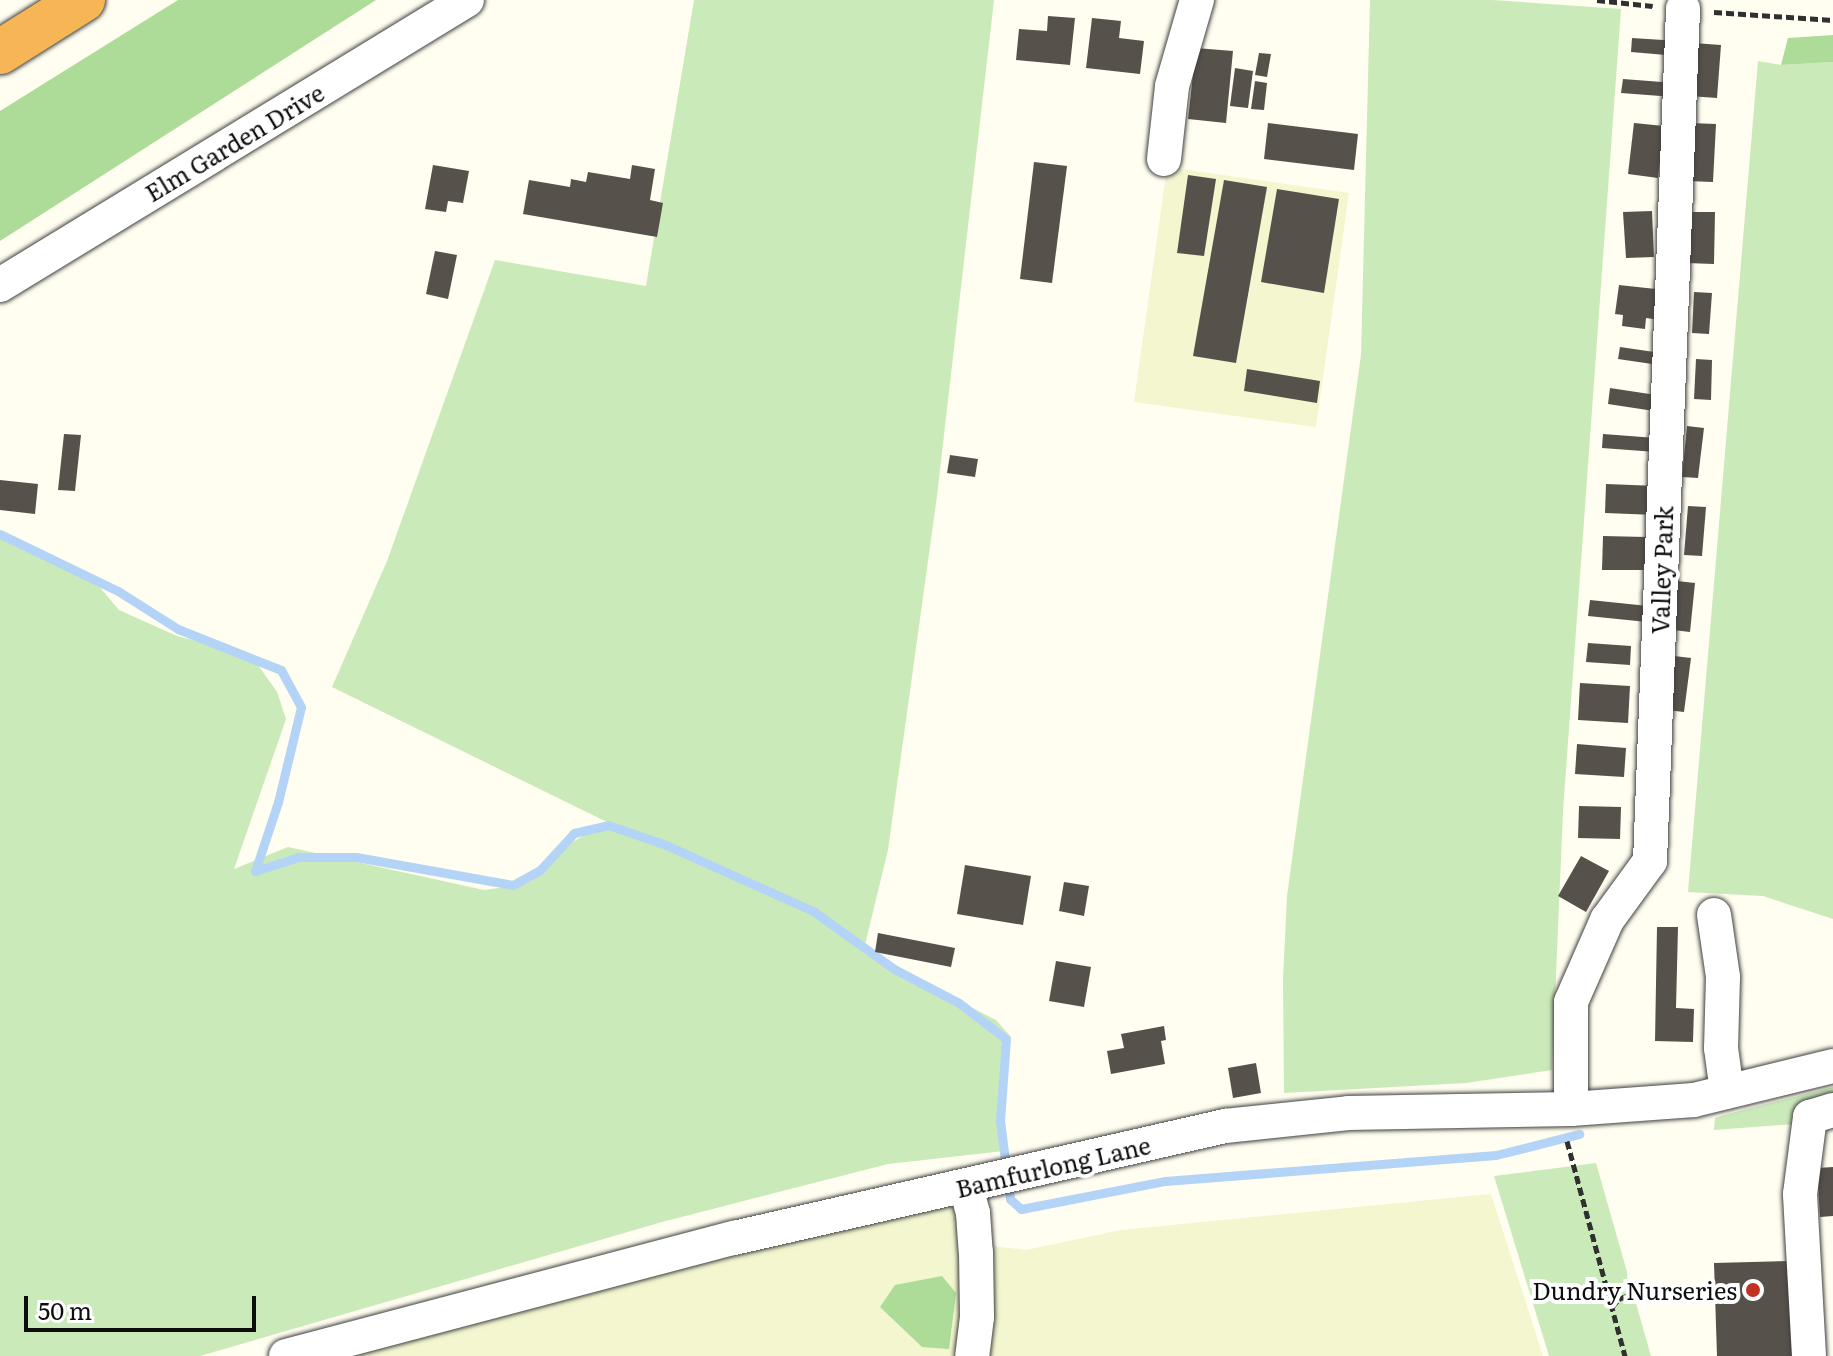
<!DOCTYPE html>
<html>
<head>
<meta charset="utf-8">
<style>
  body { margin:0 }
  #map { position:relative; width:1833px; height:1356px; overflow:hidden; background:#fffef0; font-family:Literata,serif }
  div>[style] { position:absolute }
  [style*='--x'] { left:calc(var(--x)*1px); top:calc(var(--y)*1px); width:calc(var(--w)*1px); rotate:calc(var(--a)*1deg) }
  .farmland>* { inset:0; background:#f3f6cf }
  .green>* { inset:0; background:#cbeab9 }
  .forest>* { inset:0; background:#addb98 }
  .stream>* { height:9px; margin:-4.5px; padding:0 4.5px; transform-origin:4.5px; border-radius:4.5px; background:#b4d4f7 }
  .building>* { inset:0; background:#57514b }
  .path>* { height:5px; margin-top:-2.5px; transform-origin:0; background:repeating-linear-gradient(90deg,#303030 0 8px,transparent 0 12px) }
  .roads { filter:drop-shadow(0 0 2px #414141) drop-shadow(0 0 2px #414141) }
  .minor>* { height:34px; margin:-17px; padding:0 17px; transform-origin:17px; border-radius:17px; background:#fff }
  .highway>* { height:44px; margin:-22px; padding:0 22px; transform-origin:22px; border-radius:22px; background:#f7b656 }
  .dots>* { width:22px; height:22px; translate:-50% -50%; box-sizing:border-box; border:4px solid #fff; border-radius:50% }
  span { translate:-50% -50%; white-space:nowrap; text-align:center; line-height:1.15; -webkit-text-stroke:8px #fff; paint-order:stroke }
  .street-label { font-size:24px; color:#0e0e0e }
  .poi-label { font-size:24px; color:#0e0e0e }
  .right { translate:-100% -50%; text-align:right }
  .scale { position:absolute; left:24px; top:1296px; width:232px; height:36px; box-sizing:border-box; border:4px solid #0e0e0e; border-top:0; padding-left:10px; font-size:24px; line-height:28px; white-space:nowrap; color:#0e0e0e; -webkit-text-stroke:6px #fff; paint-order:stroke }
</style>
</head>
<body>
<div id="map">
  <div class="farmland">
    <i style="clip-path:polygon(1167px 167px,1349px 193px,1316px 427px,1134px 402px)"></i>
    <i style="clip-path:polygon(966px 1187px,991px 1246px,1026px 1250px,1121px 1230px,1491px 1194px,1543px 1356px,286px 1356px)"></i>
  </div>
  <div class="green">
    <i style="clip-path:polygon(694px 0,994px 0,937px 496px,888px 850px,863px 953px,996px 1020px,1011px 1037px,1000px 1120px,1004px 1151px,888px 1164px,662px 1222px,200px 1356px,0 1356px,0 531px,91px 577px,119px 610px,177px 636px,251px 655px,277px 692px,286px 719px,234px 869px,288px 847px,484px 890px,521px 885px,550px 855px,607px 822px,332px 687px,387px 561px,495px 260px,646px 286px)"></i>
    <i style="clip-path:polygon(1370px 0,1492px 0,1621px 9px,1563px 811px,1552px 1070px,1466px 1083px,1284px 1093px,1283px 979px,1287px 896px,1361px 355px)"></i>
    <i style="clip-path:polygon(1758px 61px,1781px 65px,1833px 62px,1833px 919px,1763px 896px,1688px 892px)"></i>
    <i style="clip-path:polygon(1833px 1087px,1833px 1097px,1795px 1124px,1714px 1130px,1715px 1118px,1724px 1115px)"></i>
    <i style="clip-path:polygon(1596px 1163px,1651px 1356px,1549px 1356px,1494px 1176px)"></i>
  </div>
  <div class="forest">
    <i style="clip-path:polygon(178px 0,376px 0,0 241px,0 111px)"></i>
    <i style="clip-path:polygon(1833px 35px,1833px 62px,1781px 65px,1788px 38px)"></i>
    <i style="clip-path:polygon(942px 1276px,956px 1293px,949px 1349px,922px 1347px,880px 1307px,895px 1285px)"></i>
  </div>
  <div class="stream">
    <i style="--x:0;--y:534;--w:131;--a:25.8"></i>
    <i style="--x:118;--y:591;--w:71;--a:32.3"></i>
    <i style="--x:178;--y:629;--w:111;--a:21.7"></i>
    <i style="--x:281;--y:670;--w:42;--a:61.6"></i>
    <i style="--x:301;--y:707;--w:98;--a:103.6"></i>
    <i style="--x:278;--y:802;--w:73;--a:108.4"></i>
    <i style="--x:255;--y:871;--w:46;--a:-17.7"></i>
    <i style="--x:299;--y:857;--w:57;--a:0"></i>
    <i style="--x:356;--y:857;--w:159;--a:10.1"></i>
    <i style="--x:513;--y:885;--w:31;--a:-29"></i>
    <i style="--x:540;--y:870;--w:50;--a:-47.4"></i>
    <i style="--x:574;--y:833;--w:35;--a:-13"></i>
    <i style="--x:608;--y:825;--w:61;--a:19"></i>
    <i style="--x:666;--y:845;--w:161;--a:24.2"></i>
    <i style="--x:813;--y:911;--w:100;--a:35.6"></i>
    <i style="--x:894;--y:969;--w:73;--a:27.6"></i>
    <i style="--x:959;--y:1003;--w:59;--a:37.5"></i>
    <i style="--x:1006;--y:1039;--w:81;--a:94.2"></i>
    <i style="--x:1000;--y:1120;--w:48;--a:82.9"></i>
    <i style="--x:1008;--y:1182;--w:17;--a:83"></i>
    <i style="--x:1010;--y:1199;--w:15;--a:42"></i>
    <i style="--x:1021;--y:1209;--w:147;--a:-11"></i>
    <i style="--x:1165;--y:1181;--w:332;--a:-4.5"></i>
    <i style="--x:1496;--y:1155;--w:86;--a:-14.2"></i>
  </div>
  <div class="building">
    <i style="clip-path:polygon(1048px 16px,1075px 18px,1070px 65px,1016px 60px,1019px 29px,1047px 31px)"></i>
    <i style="clip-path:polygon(1092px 18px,1121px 21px,1119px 38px,1144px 41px,1140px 74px,1086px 68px)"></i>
    <i style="clip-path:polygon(1632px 38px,1679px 41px,1678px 56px,1631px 52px)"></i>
    <i style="clip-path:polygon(1693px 43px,1721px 45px,1717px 98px,1689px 96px)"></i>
    <i style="clip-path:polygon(1196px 48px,1233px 51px,1226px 123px,1188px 119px)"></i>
    <i style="clip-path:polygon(1259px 53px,1271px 54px,1267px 77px,1255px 75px)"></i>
    <i style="clip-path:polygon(1235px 68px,1253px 71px,1248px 108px,1230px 106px)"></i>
    <i style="clip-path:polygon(1623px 79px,1675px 83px,1674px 97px,1621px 93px)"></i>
    <i style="clip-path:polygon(1255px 81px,1267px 83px,1264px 110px,1251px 109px)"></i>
    <i style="clip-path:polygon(1268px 123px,1358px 134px,1354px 170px,1264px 159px)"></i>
    <i style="clip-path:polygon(1634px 123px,1664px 126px,1658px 178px,1628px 174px)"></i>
    <i style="clip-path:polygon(1690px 123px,1716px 124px,1713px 182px,1687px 181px)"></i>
    <i style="clip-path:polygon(1034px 162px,1067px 166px,1052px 283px,1020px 279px)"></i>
    <i style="clip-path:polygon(433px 165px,469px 171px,463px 203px,448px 201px,446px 212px,425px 209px)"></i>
    <i style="clip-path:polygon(632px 165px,655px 169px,650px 200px,663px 203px,657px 237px,523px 214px,529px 180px,570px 187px,571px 179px,586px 182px,588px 172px,630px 179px)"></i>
    <i style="clip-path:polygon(1188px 175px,1216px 179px,1204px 256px,1177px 253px)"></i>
    <i style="clip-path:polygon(1224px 180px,1267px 187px,1236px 363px,1193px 356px)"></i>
    <i style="clip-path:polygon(1277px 189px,1339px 199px,1324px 293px,1261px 282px)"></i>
    <i style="clip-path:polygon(1652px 211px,1654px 257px,1626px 258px,1623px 212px)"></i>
    <i style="clip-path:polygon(1687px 212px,1715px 212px,1714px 264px,1686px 263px)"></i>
    <i style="clip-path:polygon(435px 251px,457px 255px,448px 299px,426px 294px)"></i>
    <i style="clip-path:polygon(1619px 285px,1665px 290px,1661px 320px,1646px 318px,1645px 329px,1622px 326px,1623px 315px,1615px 314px)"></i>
    <i style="clip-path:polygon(1694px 292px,1712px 293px,1709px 334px,1692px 333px)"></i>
    <i style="clip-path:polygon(1620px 347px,1661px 353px,1659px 365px,1618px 359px)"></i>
    <i style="clip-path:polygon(1696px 359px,1712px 360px,1711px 400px,1694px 399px)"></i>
    <i style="clip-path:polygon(1247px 369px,1320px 381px,1317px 403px,1244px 391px)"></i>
    <i style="clip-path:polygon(1610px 388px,1656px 395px,1654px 411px,1608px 404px)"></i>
    <i style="clip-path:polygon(1687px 426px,1704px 428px,1698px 478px,1682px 477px)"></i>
    <i style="clip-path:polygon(64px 434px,81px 435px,75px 491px,58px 490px)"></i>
    <i style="clip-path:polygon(1603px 434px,1656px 438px,1656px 452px,1602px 448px)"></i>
    <i style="clip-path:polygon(950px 455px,978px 459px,975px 477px,947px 473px)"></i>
    <i style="clip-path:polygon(0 480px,38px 484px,35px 514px,0 510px)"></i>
    <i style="clip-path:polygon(1606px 484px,1657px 486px,1656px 515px,1605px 513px)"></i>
    <i style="clip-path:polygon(1688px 506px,1706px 507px,1702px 556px,1684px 555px)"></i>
    <i style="clip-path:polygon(1603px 536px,1646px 537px,1645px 570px,1602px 570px)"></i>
    <i style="clip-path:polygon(1677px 581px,1695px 583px,1690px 632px,1673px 630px)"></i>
    <i style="clip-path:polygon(1590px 600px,1648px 606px,1647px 622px,1588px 616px)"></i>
    <i style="clip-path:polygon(1588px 643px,1631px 646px,1630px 665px,1586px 662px)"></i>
    <i style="clip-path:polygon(1674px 656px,1691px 658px,1684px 712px,1667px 710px)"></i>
    <i style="clip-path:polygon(1580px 683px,1630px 686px,1628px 723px,1578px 720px)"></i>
    <i style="clip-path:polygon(1577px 744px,1626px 748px,1624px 777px,1575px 774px)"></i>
    <i style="clip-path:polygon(1579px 806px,1621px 807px,1620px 839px,1578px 838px)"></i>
    <i style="clip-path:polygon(1581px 856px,1609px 871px,1586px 912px,1558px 896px)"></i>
    <i style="clip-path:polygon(965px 865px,1031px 876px,1023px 925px,957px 914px)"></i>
    <i style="clip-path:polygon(1064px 882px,1089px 886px,1084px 916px,1059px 911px)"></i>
    <i style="clip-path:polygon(1657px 927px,1678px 927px,1676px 1008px,1694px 1009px,1693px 1042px,1655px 1041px)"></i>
    <i style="clip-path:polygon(878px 933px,955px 948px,951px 967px,875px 952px)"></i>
    <i style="clip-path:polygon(1056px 961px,1091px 967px,1084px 1007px,1049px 1001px)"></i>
    <i style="clip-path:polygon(1164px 1026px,1166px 1040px,1161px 1041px,1165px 1064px,1111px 1074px,1107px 1051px,1124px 1048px,1121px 1034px)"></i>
    <i style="clip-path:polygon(1256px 1063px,1261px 1093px,1233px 1098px,1228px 1068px)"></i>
    <i style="clip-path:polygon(1833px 1167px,1833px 1216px,1820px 1217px,1817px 1168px)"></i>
    <i style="clip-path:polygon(1790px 1261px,1793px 1356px,1717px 1356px,1714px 1263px)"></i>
  </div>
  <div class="path">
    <i style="--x:1597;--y:0;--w:56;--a:6.1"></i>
    <i style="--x:1714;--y:12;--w:119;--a:3.8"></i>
    <i style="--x:1567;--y:1141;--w:223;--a:74.9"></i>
    <i style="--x:1612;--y:1307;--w:11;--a:-49"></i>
    <i style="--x:1619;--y:1299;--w:25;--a:-23"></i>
  </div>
  <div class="roads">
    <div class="minor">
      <i style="--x:1164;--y:159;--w:73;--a:-83.7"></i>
      <i style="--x:1172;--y:86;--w:90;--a:-73.8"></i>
      <i style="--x:0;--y:285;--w:547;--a:-31.39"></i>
      <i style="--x:1714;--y:915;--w:63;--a:81.7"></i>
      <i style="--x:1723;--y:977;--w:71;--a:91.6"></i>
      <i style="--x:1721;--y:1048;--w:44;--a:82.2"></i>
      <i style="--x:1571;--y:1109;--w:107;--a:-90"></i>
      <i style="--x:1571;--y:1002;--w:90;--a:-66.3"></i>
      <i style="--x:1607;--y:920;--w:73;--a:-53.9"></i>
      <i style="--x:1650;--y:861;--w:853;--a:-87.78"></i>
      <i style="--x:966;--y:1187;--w:27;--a:75"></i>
      <i style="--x:973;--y:1213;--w:39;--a:86"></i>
      <i style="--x:976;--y:1252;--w:65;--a:89.1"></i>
      <i style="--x:977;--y:1317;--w:39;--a:97"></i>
      <i style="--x:286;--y:1356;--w:463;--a:-14.8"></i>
      <i style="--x:734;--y:1238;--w:504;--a:-12.85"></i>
      <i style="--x:1225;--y:1126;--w:124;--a:-6"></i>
      <i style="--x:1348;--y:1113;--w:223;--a:-1"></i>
      <i style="--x:1571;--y:1109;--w:123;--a:-4.2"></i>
      <i style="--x:1694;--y:1100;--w:143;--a:-13.7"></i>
      <i style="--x:1809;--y:1356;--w:162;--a:-93.2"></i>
      <i style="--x:1800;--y:1194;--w:78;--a:-82.6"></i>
      <i style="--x:1810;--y:1117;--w:24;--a:-17"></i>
    </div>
    <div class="highway">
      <i style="--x:0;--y:52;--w:98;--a:-32.1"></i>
    </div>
  </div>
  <div class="dots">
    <i style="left:1753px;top:1290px;background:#c23223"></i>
  </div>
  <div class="street-label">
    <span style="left:234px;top:142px;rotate:-31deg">Elm Garden Drive</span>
    <span style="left:1661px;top:570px;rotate:-88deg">Valley Park</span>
    <span style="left:1053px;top:1166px;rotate:-13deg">Bamfurlong Lane</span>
  </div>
  <div class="poi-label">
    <span class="right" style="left:1737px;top:1290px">Dundry Nurseries</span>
  </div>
  <div class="scale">50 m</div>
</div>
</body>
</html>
